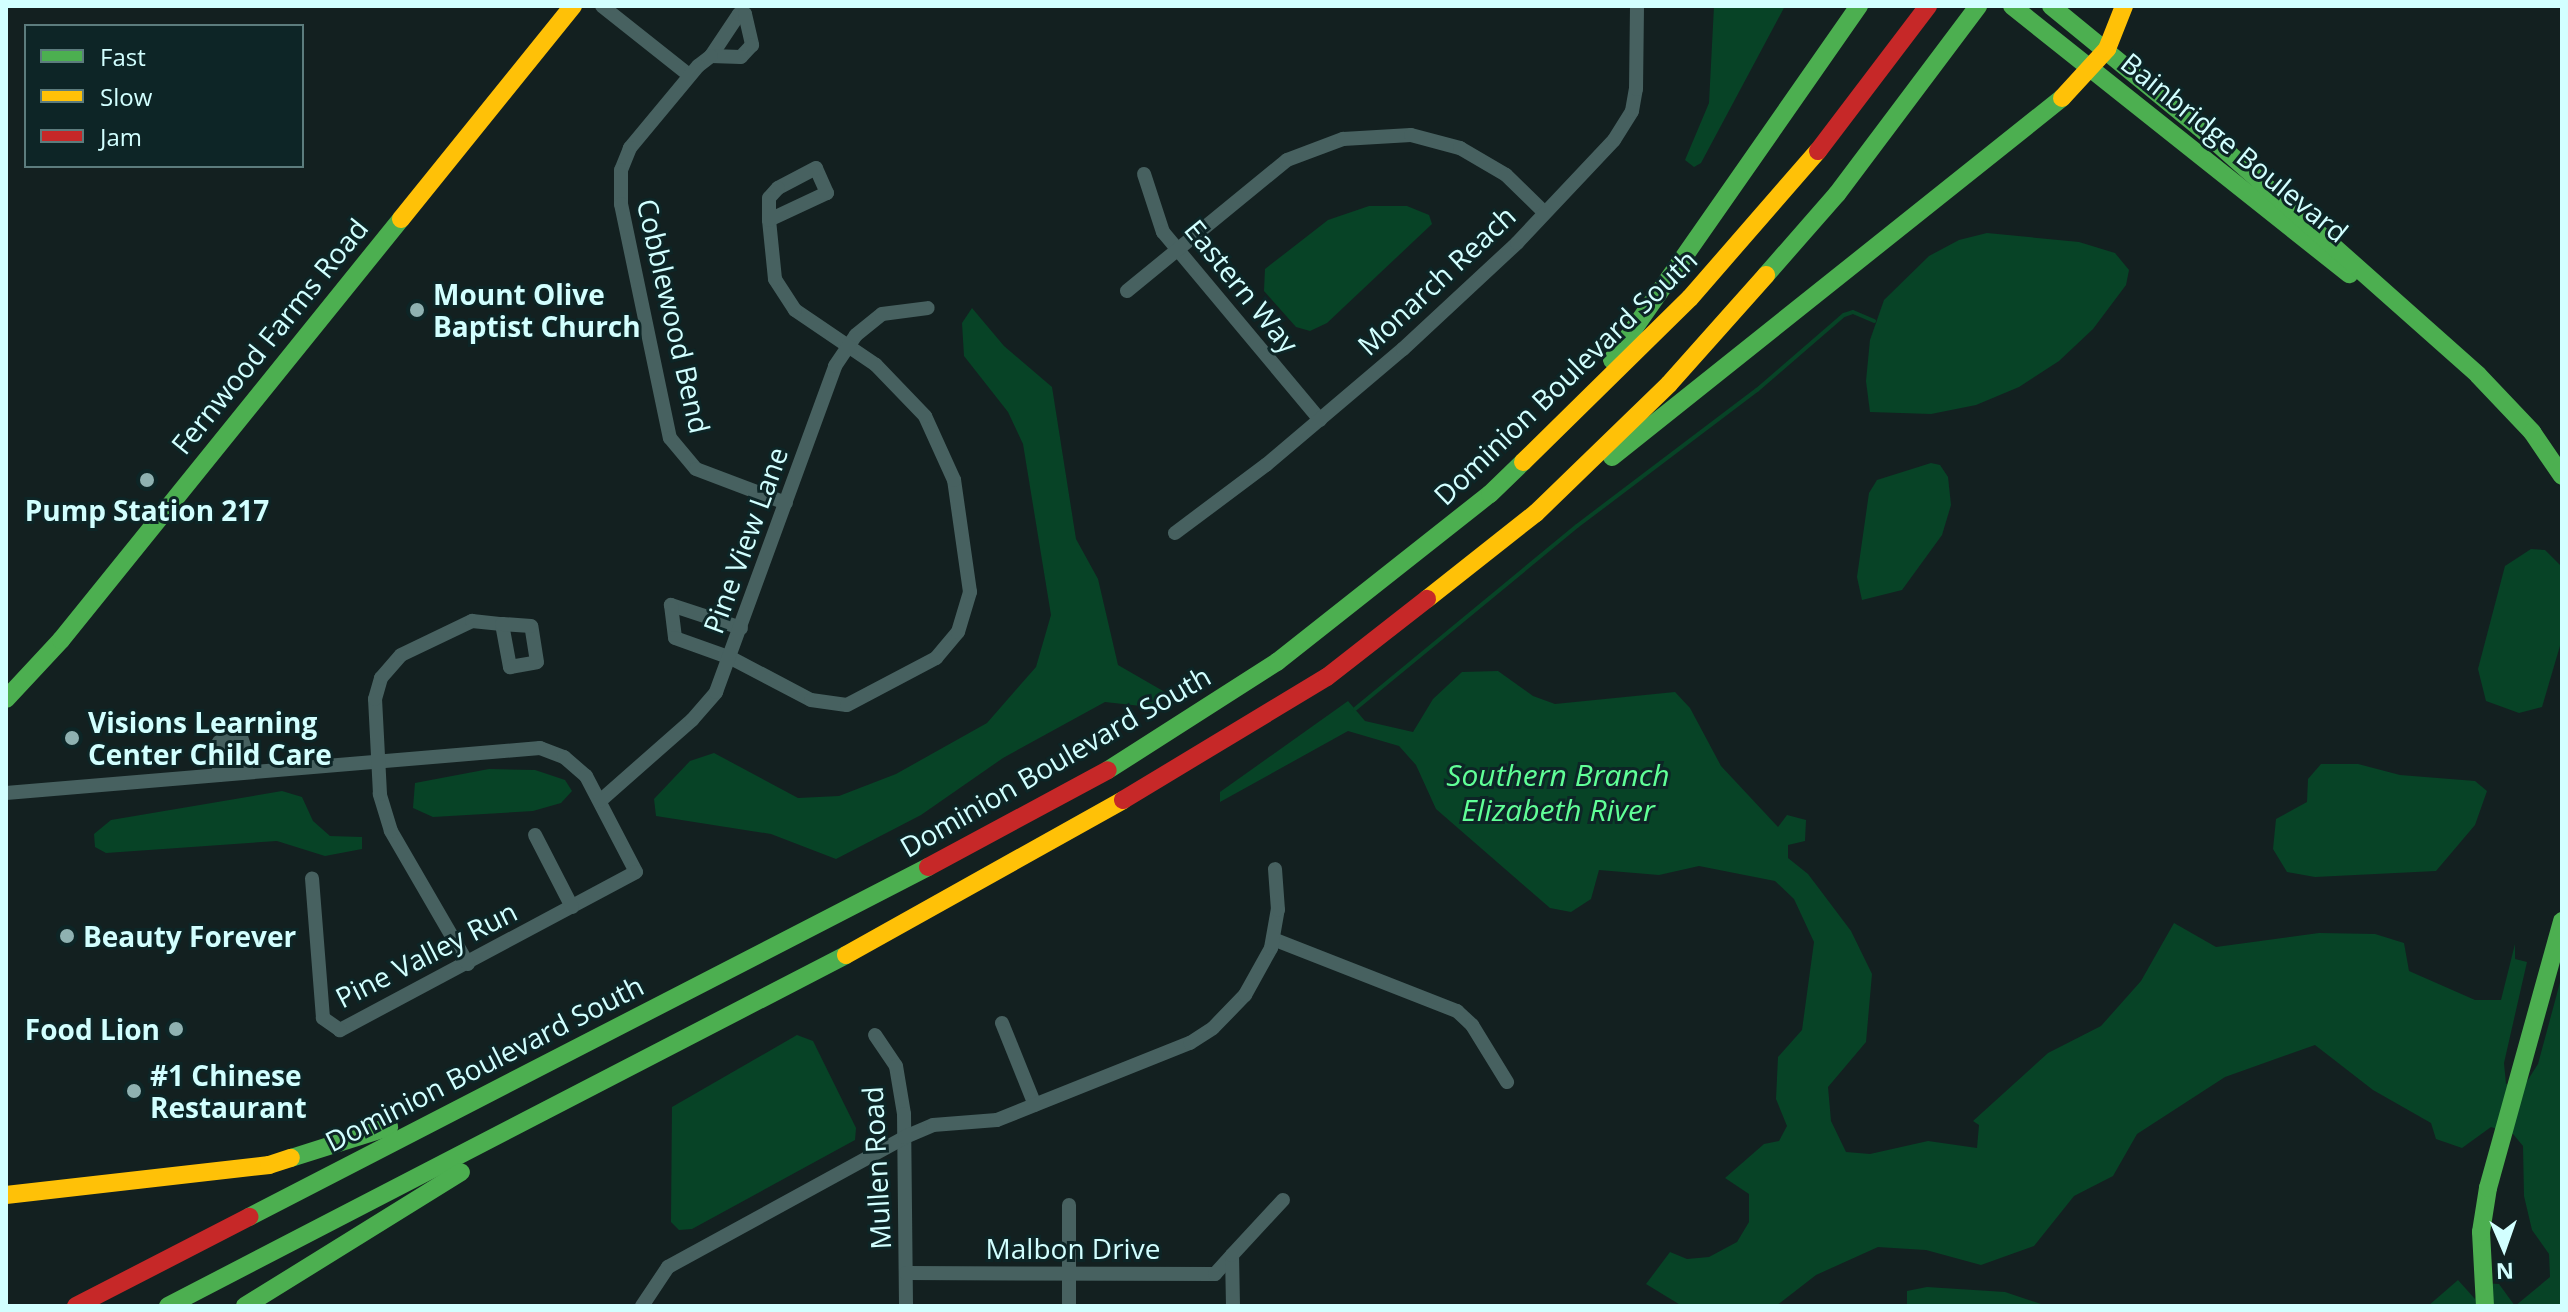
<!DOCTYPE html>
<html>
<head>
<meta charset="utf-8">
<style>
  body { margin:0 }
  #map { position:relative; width:2568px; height:1312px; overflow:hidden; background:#132020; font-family:"Open Sans",sans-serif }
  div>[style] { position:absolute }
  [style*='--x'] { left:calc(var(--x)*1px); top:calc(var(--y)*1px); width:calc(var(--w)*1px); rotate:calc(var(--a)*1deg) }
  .water>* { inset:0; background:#074326 }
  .stream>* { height:4px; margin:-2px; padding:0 2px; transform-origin:2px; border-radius:2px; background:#074326 }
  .street>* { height:14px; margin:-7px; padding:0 7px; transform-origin:7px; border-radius:7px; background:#476160 }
  .fast>* { height:18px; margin:-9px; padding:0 9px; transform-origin:9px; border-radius:9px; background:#4caf50 }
  .slow>* { height:18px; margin:-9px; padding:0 9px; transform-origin:9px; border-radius:9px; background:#ffc107 }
  .jam>* { height:18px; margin:-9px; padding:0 9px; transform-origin:9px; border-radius:9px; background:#c62828 }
  .dots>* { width:22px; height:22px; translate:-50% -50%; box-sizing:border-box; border:4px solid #0d2526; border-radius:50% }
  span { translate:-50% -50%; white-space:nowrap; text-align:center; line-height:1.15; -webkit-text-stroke:6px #0d2526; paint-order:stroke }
  .street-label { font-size:28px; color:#d2ffff }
  .poi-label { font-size:28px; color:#d2ffff; font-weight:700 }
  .left { translate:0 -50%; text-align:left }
  .right { translate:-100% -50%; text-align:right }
  .water-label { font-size:30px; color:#60ff97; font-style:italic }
  .frame { position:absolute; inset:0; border:8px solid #d2ffff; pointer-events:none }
  .legend { position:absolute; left:24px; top:24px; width:280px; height:144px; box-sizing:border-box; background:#0d2526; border:2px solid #5c7c7d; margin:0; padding:10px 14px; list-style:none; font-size:24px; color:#d2ffff }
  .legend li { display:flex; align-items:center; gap:16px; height:40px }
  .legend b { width:40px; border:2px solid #5c7c7d }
  .north { position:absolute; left:2464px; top:1208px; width:80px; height:80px; -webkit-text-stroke:6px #0d2526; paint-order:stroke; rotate:178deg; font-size:22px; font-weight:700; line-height:32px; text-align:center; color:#d2ffff }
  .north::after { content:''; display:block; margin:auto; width:28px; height:36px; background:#d2ffff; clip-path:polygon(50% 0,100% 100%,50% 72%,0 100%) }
</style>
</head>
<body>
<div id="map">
  <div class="water">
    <i style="clip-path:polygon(1714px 6px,1785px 6px,1701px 163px,1694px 167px,1685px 160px,1709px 103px)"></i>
    <i style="clip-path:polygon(1369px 206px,1407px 206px,1429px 215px,1432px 224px,1327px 323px,1310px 331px,1296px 327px,1264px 291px,1265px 269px,1328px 220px)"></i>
    <i style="clip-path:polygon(1987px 233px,2079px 242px,2115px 253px,2129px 270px,2126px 285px,2093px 329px,2059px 361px,2019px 387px,1976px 405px,1931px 414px,1870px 412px,1866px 381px,1870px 340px,1884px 300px,1929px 256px,1959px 240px)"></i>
    <i style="clip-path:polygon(972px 308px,1004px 346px,1052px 387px,1076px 539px,1098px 579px,1118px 665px,1170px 695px,1150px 707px,1105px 702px,1003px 758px,921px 815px,836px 859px,771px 834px,656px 816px,654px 799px,690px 761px,714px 753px,798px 798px,839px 796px,896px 774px,987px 723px,1036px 667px,1051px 615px,1023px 444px,1008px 412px,964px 356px,962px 323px)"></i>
    <i style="clip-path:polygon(1931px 463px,1940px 465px,1948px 477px,1951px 505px,1942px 535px,1902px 590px,1862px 600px,1857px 577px,1869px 493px,1877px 480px)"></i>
    <i style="clip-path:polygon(2531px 549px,2545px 550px,2562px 567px,2562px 639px,2542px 707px,2519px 713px,2486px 701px,2478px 669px,2505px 566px)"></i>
    <i style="clip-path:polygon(1498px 671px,1533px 696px,1555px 704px,1675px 692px,1690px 708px,1721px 766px,1778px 827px,1787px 815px,1806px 820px,1805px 841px,1788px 845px,1788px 858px,1808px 874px,1851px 931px,1872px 974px,1866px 1042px,1828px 1087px,1831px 1121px,1846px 1152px,1870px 1154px,1928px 1141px,1977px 1148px,1979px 1125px,1973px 1121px,2048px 1053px,2101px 1026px,2141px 981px,2174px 923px,2216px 947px,2319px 933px,2375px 934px,2404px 943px,2409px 971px,2475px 1000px,2501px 1000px,2515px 944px,2515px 959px,2527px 962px,2504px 1063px,2506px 1084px,2522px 1089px,2538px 1064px,2562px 975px,2562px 1306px,2428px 1306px,2458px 1280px,2475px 1299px,2481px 1283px,2499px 1284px,2515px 1306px,2550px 1277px,2549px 1254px,2532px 1230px,2524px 1196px,2523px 1146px,2513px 1134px,2491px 1127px,2462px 1148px,2436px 1139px,2431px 1123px,2373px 1090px,2315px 1045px,2225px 1077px,2137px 1134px,2113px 1176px,2074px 1196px,2034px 1246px,1981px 1265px,1926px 1250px,1878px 1247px,1816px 1275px,1776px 1306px,1682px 1306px,1646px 1284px,1670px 1252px,1687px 1259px,1709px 1257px,1737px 1242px,1749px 1222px,1749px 1194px,1725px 1178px,1764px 1144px,1779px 1141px,1787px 1126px,1776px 1099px,1778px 1057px,1802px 1030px,1814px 942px,1794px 899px,1775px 881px,1699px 866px,1659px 875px,1599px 870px,1591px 899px,1571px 912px,1550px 908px,1436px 809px,1416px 765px,1399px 746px,1348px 731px,1220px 802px,1220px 792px,1348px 701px,1365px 721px,1413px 732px,1433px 699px,1462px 672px)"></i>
    <i style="clip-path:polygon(2321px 764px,2358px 764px,2400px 775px,2475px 781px,2487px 791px,2475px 825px,2436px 871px,2315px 877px,2287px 872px,2273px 849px,2276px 819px,2307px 802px,2308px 779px)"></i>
    <i style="clip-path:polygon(489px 769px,535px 770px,565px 780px,572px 791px,561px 803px,533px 811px,433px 817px,413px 808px,415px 783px)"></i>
    <i style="clip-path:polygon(282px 791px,302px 797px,313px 821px,330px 836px,362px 837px,362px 849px,325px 856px,277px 841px,106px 853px,95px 847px,94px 834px,111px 820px)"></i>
    <i style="clip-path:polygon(797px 1035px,813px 1041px,856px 1128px,855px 1140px,692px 1229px,679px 1230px,671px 1222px,672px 1107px)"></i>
    <i style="clip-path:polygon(1927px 1287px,2005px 1292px,2047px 1306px,1907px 1306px,1907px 1291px)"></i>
  </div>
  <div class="stream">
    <i style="--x:1355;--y:709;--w:288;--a:-39.5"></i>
    <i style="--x:1577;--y:526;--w:226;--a:-37.1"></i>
    <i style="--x:1757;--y:390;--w:115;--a:-40.8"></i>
    <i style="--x:1844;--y:315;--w:9;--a:-18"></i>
    <i style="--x:1853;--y:312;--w:23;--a:23"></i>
  </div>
  <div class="street">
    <i style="--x:602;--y:6;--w:111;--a:38.4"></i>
    <i style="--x:711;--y:56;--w:50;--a:-56.3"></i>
    <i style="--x:739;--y:14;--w:6;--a:0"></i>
    <i style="--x:745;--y:14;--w:32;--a:77"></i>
    <i style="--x:752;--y:45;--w:16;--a:133"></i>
    <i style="--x:741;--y:57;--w:30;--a:-178"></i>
    <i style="--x:711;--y:56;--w:16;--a:142"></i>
    <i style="--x:698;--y:66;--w:107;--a:129.7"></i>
    <i style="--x:630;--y:148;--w:24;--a:112"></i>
    <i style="--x:621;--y:170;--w:34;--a:90"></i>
    <i style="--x:621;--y:204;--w:239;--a:78.2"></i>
    <i style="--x:670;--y:438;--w:40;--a:50"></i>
    <i style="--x:696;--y:469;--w:96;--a:20.7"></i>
    <i style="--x:1144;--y:174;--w:61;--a:71.9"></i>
    <i style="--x:1163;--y:232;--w:245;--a:50.1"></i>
    <i style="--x:1127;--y:291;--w:207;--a:-39.3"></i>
    <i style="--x:1287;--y:160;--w:60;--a:-20.6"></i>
    <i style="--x:1343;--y:139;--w:68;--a:-3.4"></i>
    <i style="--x:1411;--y:135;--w:51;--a:14.9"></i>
    <i style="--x:1460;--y:148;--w:53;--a:30.4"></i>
    <i style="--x:1506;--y:175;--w:54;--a:44.3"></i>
    <i style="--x:1175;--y:533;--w:114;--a:-36.8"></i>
    <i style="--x:1266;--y:465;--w:180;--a:-40.3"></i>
    <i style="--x:1403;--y:349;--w:156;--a:-42.9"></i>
    <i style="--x:1517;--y:243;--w:141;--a:-46.7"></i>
    <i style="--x:1614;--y:140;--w:34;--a:-58"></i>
    <i style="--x:1632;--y:111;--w:22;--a:-80"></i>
    <i style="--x:1636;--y:89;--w:83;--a:-89.3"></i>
    <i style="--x:741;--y:628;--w:74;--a:-161.8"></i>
    <i style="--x:671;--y:605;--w:33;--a:83"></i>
    <i style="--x:675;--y:638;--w:59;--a:19.7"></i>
    <i style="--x:731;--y:658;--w:90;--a:27.7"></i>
    <i style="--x:811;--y:700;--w:36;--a:8"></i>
    <i style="--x:847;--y:705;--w:101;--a:-27.8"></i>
    <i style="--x:936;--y:658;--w:34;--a:-50"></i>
    <i style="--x:958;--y:632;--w:42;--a:-73.3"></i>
    <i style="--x:970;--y:592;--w:113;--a:-98.1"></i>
    <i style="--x:954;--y:480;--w:70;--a:-114.4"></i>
    <i style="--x:925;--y:416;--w:71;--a:-133.9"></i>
    <i style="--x:876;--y:365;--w:98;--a:-145.8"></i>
    <i style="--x:795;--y:310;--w:37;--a:-123"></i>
    <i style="--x:775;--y:279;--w:59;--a:-95.8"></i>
    <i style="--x:769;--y:220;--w:64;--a:-25"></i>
    <i style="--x:827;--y:193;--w:27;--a:-114"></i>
    <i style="--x:816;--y:168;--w:43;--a:152.2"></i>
    <i style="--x:778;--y:188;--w:13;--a:132"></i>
    <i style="--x:769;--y:198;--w:22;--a:90"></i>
    <i style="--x:219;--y:775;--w:33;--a:-90"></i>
    <i style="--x:219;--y:742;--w:22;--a:-21"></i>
    <i style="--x:240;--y:734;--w:39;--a:71"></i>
    <i style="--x:6;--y:793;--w:536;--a:-4.82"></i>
    <i style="--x:540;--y:748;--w:26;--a:21"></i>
    <i style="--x:564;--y:757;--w:29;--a:41"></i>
    <i style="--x:586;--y:776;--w:108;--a:62.5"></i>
    <i style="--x:636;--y:872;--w:336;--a:151.9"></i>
    <i style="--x:340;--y:1030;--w:21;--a:-145"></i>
    <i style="--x:323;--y:1018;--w:140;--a:-94.5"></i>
    <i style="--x:600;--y:801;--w:123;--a:-41.4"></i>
    <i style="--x:692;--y:720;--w:37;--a:-49"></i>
    <i style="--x:716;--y:692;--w:347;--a:-69.9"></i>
    <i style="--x:835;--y:366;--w:37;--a:-56"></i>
    <i style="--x:856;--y:335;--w:33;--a:-39"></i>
    <i style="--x:882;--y:314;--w:46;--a:-7.4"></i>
    <i style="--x:535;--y:835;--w:81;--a:62.8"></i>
    <i style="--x:1273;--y:939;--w:198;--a:21.4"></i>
    <i style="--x:1457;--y:1011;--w:21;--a:43"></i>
    <i style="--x:1472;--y:1025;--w:67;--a:58.4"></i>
    <i style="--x:468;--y:964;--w:154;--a:-120.1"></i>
    <i style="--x:391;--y:831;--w:39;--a:-107"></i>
    <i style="--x:380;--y:794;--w:95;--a:-93"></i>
    <i style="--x:375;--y:699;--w:22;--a:-74"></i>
    <i style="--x:381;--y:678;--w:30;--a:-49"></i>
    <i style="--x:401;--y:655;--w:79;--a:-25.6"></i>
    <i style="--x:472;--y:621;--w:30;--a:6"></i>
    <i style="--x:502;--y:624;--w:44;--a:79.5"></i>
    <i style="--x:510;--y:667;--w:27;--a:-10"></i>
    <i style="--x:537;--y:662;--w:36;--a:-99"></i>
    <i style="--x:531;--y:626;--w:29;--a:-176"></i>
    <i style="--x:1002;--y:1023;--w:88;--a:68.1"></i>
    <i style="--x:875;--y:1035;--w:37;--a:56"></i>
    <i style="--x:896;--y:1066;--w:49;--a:80.5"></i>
    <i style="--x:904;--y:1114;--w:192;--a:89.4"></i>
    <i style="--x:1069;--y:1205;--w:101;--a:90"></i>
    <i style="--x:906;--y:1273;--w:309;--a:0.2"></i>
    <i style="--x:1215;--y:1274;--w:25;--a:-48"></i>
    <i style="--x:642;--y:1306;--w:47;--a:-56.3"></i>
    <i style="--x:668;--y:1267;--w:270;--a:-28.7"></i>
    <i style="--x:905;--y:1137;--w:30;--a:-23"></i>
    <i style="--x:933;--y:1125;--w:64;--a:-4.5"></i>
    <i style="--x:997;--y:1120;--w:208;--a:-21.8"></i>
    <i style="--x:1190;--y:1043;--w:27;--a:-33"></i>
    <i style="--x:1213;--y:1028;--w:46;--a:-45.9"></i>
    <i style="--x:1245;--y:995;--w:54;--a:-61"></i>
    <i style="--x:1271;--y:948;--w:39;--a:-80"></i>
    <i style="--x:1278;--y:910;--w:41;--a:-94.2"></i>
    <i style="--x:1233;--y:1306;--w:51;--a:-91.1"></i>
    <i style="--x:1232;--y:1255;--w:75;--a:-47.2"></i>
  </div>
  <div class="fast">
    <i style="--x:2012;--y:6;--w:431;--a:38.5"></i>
    <i style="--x:2051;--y:6;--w:191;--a:39.3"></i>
    <i style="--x:2199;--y:127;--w:373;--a:41.6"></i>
    <i style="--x:2478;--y:375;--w:79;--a:46.5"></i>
    <i style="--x:2532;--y:432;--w:53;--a:55.7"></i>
    <i style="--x:1766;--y:275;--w:108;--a:-48.8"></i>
    <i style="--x:1837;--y:194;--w:235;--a:-53.1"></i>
    <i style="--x:1612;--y:360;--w:432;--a:-55.1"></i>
    <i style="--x:1612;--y:457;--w:576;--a:-38.58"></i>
    <i style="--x:6;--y:699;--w:81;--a:-47"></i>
    <i style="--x:61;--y:640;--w:541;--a:-51.08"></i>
    <i style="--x:1108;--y:770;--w:201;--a:-32.6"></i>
    <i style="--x:1277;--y:662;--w:271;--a:-38.3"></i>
    <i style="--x:1490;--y:494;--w:46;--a:-44.1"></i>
    <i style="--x:291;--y:1158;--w:103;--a:-17.6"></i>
    <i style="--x:249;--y:1217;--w:764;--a:-27.27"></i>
    <i style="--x:168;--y:1306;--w:763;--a:-27.37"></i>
    <i style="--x:245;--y:1306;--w:254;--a:-31.8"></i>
    <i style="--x:2485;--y:1306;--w:74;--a:-93.1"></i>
    <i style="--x:2481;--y:1232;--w:45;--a:-81"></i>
    <i style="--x:2488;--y:1188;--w:277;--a:-74.5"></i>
  </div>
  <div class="slow">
    <i style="--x:2062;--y:98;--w:67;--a:-47.4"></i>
    <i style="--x:2107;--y:49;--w:46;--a:-68.4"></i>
    <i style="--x:401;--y:219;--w:274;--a:-51.1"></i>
    <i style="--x:1523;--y:462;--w:234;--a:-44.5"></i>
    <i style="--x:1690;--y:298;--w:195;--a:-49"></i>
    <i style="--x:1427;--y:599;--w:139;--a:-38.3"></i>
    <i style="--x:1536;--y:513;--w:185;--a:-44.1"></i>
    <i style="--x:1669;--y:384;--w:146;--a:-48.3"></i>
    <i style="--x:846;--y:955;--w:317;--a:-29.2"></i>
    <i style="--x:6;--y:1195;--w:265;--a:-6.5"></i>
    <i style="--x:269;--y:1165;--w:23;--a:-18"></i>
  </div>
  <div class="jam">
    <i style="--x:1818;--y:151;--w:182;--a:-52.8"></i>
    <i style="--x:1123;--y:800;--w:238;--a:-31.1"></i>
    <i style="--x:1327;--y:677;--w:127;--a:-38"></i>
    <i style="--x:928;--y:867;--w:204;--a:-28.3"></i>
    <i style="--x:76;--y:1306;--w:195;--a:-27.2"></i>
  </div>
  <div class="dots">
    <i style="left:417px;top:310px;background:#8fb1b1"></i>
    <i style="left:147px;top:480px;background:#8fb1b1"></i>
    <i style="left:72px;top:738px;background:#8fb1b1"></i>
    <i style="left:67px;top:936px;background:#8fb1b1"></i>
    <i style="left:176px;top:1029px;background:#8fb1b1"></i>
    <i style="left:134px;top:1091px;background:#8fb1b1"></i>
  </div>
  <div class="street-label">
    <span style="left:2235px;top:147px;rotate:39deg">Bainbridge Boulevard</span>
    <span style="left:1436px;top:280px;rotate:-43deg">Monarch Reach</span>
    <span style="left:1242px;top:286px;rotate:51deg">Eastern Way</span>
    <span style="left:674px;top:316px;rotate:77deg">Cobblewood Bend</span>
    <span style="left:269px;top:336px;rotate:-51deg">Fernwood Farms Road</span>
    <span style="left:1565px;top:377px;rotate:-44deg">Dominion Boulevard South</span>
    <span style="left:745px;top:540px;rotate:-70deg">Pine View Lane</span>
    <span style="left:1055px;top:761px;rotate:-30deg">Dominion Boulevard South</span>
    <span style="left:426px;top:954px;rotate:-27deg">Pine Valley Run</span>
    <span style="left:484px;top:1063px;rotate:-27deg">Dominion Boulevard South</span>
    <span style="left:876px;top:1168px;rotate:-93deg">Mullen Road</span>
    <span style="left:1073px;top:1248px">Malbon Drive</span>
  </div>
  <div class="poi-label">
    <span class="left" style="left:433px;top:310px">Mount Olive<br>Baptist Church</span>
    <span style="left:147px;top:510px">Pump Station 217</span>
    <span class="left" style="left:88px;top:738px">Visions Learning<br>Center Child Care</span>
    <span class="left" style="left:83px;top:936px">Beauty Forever</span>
    <span class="right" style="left:160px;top:1029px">Food Lion</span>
    <span class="left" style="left:150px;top:1091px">#1 Chinese<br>Restaurant</span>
  </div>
  <div class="water-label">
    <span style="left:1558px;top:792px">Southern Branch<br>Elizabeth River</span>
  </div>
  <div class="frame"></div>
  <ul class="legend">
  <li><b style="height:10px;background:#4caf50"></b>Fast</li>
  <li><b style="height:10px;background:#ffc107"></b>Slow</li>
  <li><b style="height:10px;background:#c62828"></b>Jam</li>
  </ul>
  <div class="north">N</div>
</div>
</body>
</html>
